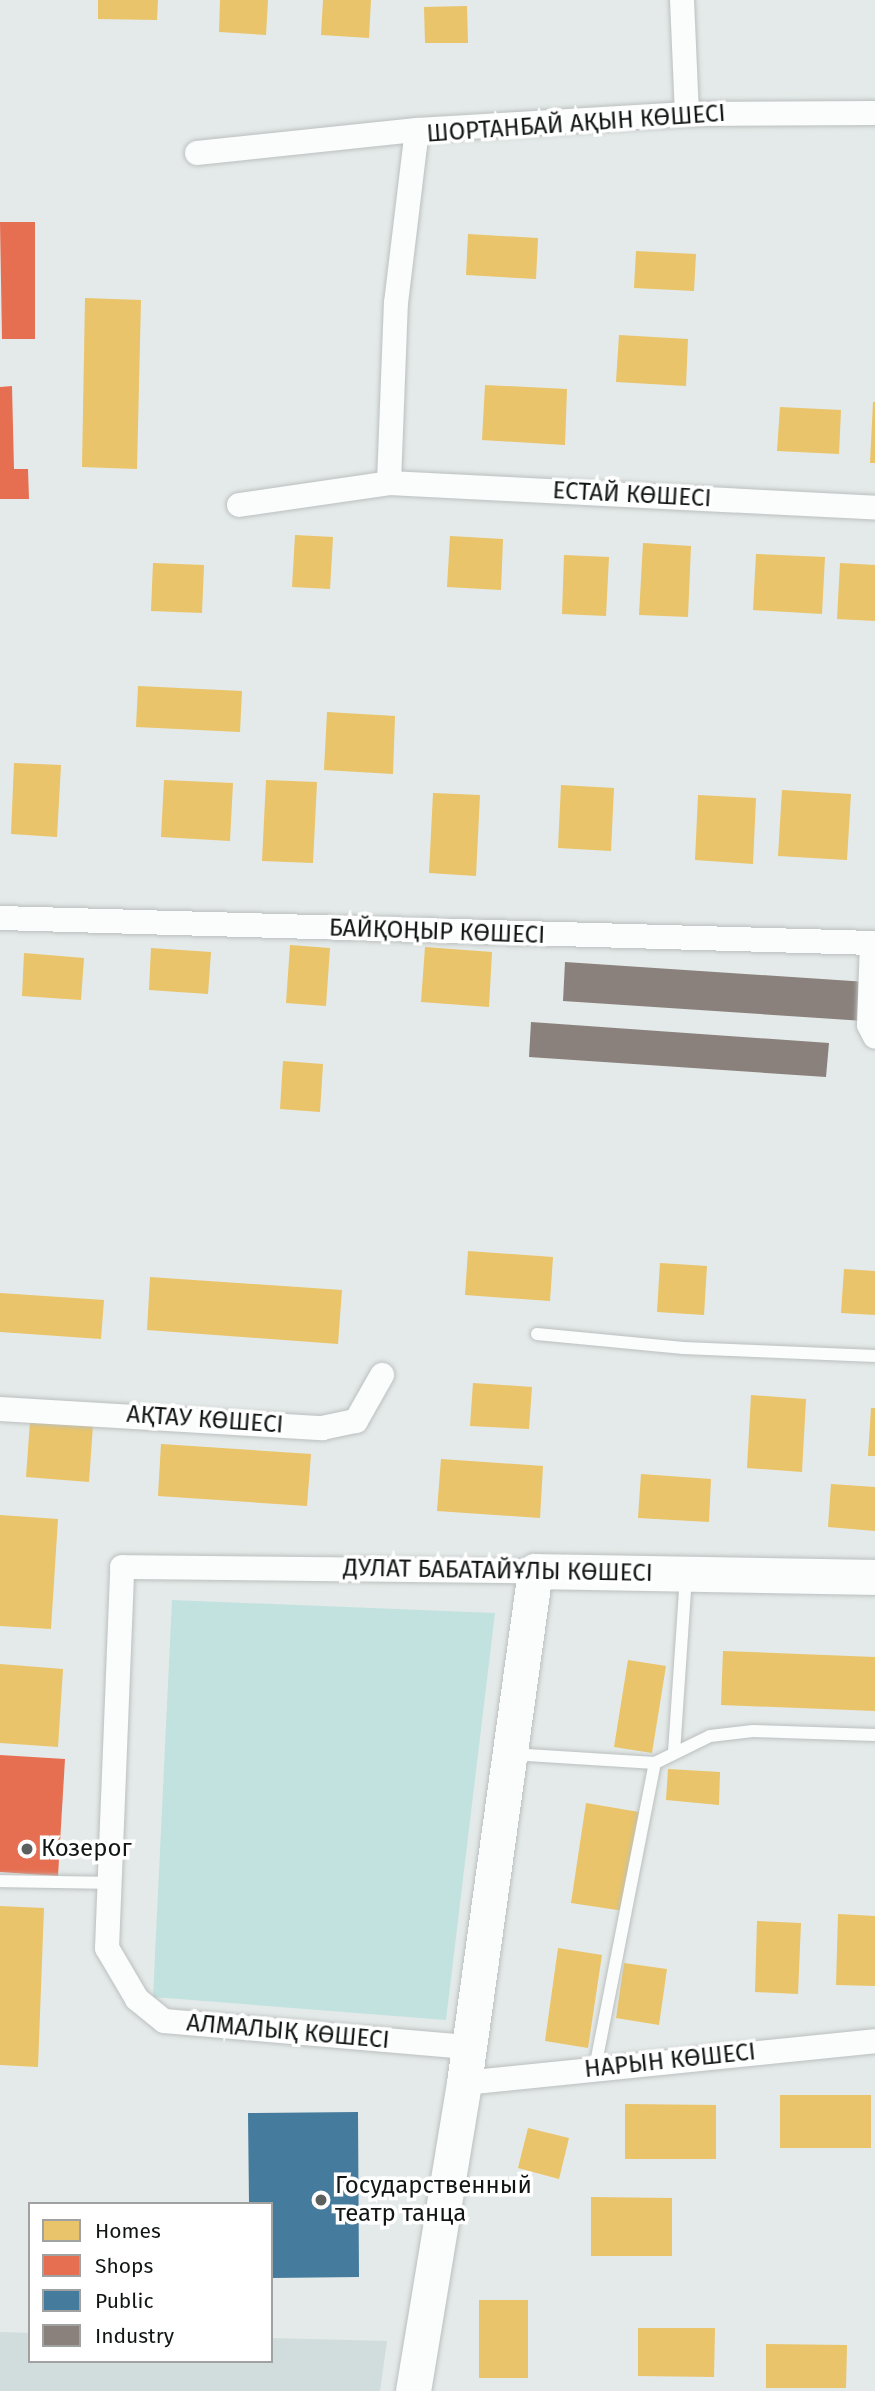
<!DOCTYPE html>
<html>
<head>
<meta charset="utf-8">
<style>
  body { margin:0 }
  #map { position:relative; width:875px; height:2391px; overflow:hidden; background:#e4eae9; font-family:"Fira Sans",sans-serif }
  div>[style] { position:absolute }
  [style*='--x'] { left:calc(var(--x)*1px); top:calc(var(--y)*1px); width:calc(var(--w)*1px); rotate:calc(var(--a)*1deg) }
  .built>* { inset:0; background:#d0dddc }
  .green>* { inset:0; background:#c2e2df }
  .homes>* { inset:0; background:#e9c46a }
  .shops>* { inset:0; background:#e76f51 }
  .public>* { inset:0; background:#457b9d }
  .industry>* { inset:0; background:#8a817c }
  .roads { filter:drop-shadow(0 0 2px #bbc0bf) drop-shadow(0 0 2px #bbc0bf) }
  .lane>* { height:12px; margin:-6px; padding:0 6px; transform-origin:6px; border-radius:6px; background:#fbfcfc }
  .street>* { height:24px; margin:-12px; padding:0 12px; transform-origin:12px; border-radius:12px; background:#fbfcfc }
  .secondary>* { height:35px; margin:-17.5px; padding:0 17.5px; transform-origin:17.5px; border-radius:17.5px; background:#fbfcfc }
  .dots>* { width:19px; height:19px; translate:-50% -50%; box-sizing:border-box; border:4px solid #fff; border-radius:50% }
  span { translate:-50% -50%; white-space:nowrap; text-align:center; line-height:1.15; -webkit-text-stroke:7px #fff; paint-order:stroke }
  .street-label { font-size:24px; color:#111514 }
  .poi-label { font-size:24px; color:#111514 }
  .left { translate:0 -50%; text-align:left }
  .legend { position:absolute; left:28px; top:2202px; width:245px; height:161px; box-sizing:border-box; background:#fff; border:2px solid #a0a1a1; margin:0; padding:9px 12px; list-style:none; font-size:21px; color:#111514 }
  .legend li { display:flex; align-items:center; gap:14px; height:35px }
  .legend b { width:35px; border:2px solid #a0a1a1 }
</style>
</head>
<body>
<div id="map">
  <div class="built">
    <i style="clip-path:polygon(0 2332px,30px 2333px,30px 2361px,271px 2361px,271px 2338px,387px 2341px,380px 2391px,0 2391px)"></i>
  </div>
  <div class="green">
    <i style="clip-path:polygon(172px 1600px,495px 1613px,446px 2020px,153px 1997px)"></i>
  </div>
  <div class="homes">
    <i style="clip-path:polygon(98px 0,158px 0,157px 20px,98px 19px)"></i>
    <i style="clip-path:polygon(220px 0,268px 0,266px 35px,219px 32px)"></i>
    <i style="clip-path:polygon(323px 0,371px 0,369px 38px,321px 35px)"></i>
    <i style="clip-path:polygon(467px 6px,468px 43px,425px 43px,424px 7px)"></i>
    <i style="clip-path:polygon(468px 234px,538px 238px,536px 279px,466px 275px)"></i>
    <i style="clip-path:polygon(636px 251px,696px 254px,694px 291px,634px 288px)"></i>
    <i style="clip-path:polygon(85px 298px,141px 300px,137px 469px,82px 467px)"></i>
    <i style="clip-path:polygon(619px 335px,688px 339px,686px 386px,616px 382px)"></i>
    <i style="clip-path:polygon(485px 385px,567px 389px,565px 445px,482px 440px)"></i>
    <i style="clip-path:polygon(873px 402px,875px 402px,875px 463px,870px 463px)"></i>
    <i style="clip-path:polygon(780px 407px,841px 410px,839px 454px,777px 451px)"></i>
    <i style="clip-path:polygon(295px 535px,333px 537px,330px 589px,292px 587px)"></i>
    <i style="clip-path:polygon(450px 536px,503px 539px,501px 590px,447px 587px)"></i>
    <i style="clip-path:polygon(643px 543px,691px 546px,688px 617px,639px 615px)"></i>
    <i style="clip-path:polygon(756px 554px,825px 557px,822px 614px,753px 610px)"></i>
    <i style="clip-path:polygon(564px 555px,609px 557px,606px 616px,562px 614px)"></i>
    <i style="clip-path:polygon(153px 563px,204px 565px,202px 613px,151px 611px)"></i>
    <i style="clip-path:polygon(840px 563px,875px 565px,875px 621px,837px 619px)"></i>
    <i style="clip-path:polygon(138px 686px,242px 691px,240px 732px,136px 727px)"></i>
    <i style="clip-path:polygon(327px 712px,395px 716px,393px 774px,324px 770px)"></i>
    <i style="clip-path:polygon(14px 763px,61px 765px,57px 837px,11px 834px)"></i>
    <i style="clip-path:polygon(164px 780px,233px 783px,230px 841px,161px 837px)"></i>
    <i style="clip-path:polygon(266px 780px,317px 782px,313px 863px,262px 861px)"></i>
    <i style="clip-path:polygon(561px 785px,614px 788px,611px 851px,558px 848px)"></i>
    <i style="clip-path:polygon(782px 790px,851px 794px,847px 860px,778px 856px)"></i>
    <i style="clip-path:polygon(433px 793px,480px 795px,476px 876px,429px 873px)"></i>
    <i style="clip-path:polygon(698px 795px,756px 798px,753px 864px,695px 860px)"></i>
    <i style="clip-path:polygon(290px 945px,330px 948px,326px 1006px,286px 1003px)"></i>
    <i style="clip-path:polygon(425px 947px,492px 952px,489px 1007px,421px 1002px)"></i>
    <i style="clip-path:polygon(151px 948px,211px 952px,208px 994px,149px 990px)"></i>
    <i style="clip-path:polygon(24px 953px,84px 958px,81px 1000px,22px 996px)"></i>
    <i style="clip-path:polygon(283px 1061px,323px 1064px,320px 1112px,280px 1109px)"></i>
    <i style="clip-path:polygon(468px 1251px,553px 1257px,550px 1301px,465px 1295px)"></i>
    <i style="clip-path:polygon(660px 1263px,707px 1266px,704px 1315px,657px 1312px)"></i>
    <i style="clip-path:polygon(844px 1269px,875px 1271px,875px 1315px,841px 1313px)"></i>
    <i style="clip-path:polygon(150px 1277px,342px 1290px,338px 1344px,147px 1330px)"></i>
    <i style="clip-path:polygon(0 1293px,104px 1300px,101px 1339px,0 1332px)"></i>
    <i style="clip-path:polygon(473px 1383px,532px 1387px,529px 1429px,470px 1426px)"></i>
    <i style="clip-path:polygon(751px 1395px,806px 1399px,802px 1472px,747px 1468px)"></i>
    <i style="clip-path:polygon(871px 1408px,875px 1408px,875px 1456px,868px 1456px)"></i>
    <i style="clip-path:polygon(30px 1421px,93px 1425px,89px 1482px,26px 1477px)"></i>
    <i style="clip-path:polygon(161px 1444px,311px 1454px,307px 1506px,158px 1496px)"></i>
    <i style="clip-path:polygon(441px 1459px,543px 1466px,540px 1518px,437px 1511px)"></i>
    <i style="clip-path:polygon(641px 1474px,711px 1479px,709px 1522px,638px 1518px)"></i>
    <i style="clip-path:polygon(831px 1484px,875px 1487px,875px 1531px,828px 1527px)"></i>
    <i style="clip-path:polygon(0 1515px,58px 1519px,51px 1629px,0 1626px)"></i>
    <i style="clip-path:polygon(723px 1651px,875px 1657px,875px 1711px,721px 1705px)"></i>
    <i style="clip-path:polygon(628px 1660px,666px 1666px,652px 1753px,614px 1747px)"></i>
    <i style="clip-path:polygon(0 1664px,63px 1669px,58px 1747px,0 1743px)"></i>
    <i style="clip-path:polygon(668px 1769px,720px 1772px,719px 1805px,666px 1800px)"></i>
    <i style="clip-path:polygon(586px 1803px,639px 1812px,624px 1911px,571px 1903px)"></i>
    <i style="clip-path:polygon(0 1906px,44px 1908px,38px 2067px,0 2065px)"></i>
    <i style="clip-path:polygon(838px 1914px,875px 1916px,875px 1986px,836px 1985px)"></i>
    <i style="clip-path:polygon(757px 1921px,801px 1923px,798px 1994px,755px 1992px)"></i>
    <i style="clip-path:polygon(558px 1948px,602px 1955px,588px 2048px,545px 2041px)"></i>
    <i style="clip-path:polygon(624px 1963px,667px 1969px,659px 2025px,616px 2018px)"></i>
    <i style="clip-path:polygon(780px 2095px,871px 2095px,871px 2148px,780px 2148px)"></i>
    <i style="clip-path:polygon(625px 2104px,716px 2105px,716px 2159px,625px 2159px)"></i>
    <i style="clip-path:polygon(528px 2128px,569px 2138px,559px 2179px,518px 2168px)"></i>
    <i style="clip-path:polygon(591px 2197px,672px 2198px,672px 2256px,591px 2256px)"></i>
    <i style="clip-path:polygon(479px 2300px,528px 2300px,528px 2378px,479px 2378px)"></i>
    <i style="clip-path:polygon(638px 2328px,715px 2328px,714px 2377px,638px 2376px)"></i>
    <i style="clip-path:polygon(766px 2344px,847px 2345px,846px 2388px,766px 2388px)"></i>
  </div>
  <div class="shops">
    <i style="clip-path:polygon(0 222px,35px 222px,35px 339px,2px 339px)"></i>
    <i style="clip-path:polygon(12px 386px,14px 469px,28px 469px,29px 499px,0 499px,0 387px)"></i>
    <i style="clip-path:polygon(0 1755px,65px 1759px,58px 1876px,0 1872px)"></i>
  </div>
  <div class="public">
    <i style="clip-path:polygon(358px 2112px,359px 2277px,271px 2278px,271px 2204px,249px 2204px,248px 2113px)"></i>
  </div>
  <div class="industry">
    <i style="clip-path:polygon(565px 962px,867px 982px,864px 1021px,563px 1001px)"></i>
    <i style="clip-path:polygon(531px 1022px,829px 1043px,826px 1077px,529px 1057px)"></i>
  </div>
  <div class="roads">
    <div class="lane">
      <i style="--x:537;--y:1334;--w:147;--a:5.5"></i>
      <i style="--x:683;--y:1348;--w:192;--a:2.4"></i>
      <i style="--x:674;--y:1752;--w:175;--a:-86.1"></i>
      <i style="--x:511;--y:1754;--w:144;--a:3.6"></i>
      <i style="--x:655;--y:1763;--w:61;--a:-26.1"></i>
      <i style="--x:710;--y:1736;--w:43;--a:-6.6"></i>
      <i style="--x:753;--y:1731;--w:122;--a:1.9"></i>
      <i style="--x:0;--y:1881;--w:111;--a:1"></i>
      <i style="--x:595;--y:2068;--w:311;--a:-78.9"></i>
    </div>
    <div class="street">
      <i style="--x:682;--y:0;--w:114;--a:87.5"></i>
      <i style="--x:197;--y:153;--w:221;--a:-6"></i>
      <i style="--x:389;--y:483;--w:180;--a:-87.8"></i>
      <i style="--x:396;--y:303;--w:174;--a:-83.1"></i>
      <i style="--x:417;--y:130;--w:270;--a:-3.4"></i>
      <i style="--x:687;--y:114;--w:188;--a:-0.3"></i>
      <i style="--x:239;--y:505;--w:152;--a:-8.3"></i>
      <i style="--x:389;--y:483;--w:487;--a:2.9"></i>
      <i style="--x:0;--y:918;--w:875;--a:1.64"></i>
      <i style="--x:872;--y:943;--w:82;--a:92.1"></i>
      <i style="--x:869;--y:1025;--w:13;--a:63"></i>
      <i style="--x:0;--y:1409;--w:323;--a:3.4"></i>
      <i style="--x:322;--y:1428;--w:35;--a:-12"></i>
      <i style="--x:356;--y:1421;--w:53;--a:-60.5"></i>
      <i style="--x:467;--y:2047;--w:304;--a:-175.1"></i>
      <i style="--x:164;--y:2021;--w:35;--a:-141"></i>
      <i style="--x:137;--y:1999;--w:59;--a:-120.5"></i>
      <i style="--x:107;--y:1948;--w:381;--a:-87.7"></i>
      <i style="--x:122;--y:1567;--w:413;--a:0.6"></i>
      <i style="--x:464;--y:2083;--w:413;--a:-5.8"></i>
    </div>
    <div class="secondary">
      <i style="--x:413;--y:2391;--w:312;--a:-80.6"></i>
      <i style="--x:464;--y:2083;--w:517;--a:-82.11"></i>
      <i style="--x:535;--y:1571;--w:340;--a:1"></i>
    </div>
  </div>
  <div class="dots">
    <i style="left:27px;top:1849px;background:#5b605f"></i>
    <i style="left:321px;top:2200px;background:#5b605f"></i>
  </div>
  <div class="street-label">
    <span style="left:576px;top:124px;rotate:-4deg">ШОРТАНБАЙ АҚЫН КӨШЕСІ</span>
    <span style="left:632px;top:495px;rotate:3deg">ЕСТАЙ КӨШЕСІ</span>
    <span style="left:437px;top:932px;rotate:2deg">БАЙҚОҢЫР КӨШЕСІ</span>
    <span style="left:205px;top:1420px;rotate:4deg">АҚТАУ КӨШЕСІ</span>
    <span style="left:498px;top:1571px;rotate:1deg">ДУЛАТ БАБАТАЙҰЛЫ КӨШЕСІ</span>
    <span style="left:288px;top:2032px;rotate:5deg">АЛМАЛЫҚ КӨШЕСІ</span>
    <span style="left:670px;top:2061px;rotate:-6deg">НАРЫН КӨШЕСІ</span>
  </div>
  <div class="poi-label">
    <span class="left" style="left:41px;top:1849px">Козерог</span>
    <span class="left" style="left:335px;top:2200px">Государственный<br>театр танца</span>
  </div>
  <ul class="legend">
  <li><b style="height:19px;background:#e9c46a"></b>Homes</li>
  <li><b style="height:19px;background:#e76f51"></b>Shops</li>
  <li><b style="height:19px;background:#457b9d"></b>Public</li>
  <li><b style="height:19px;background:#8a817c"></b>Industry</li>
  </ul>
</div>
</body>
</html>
